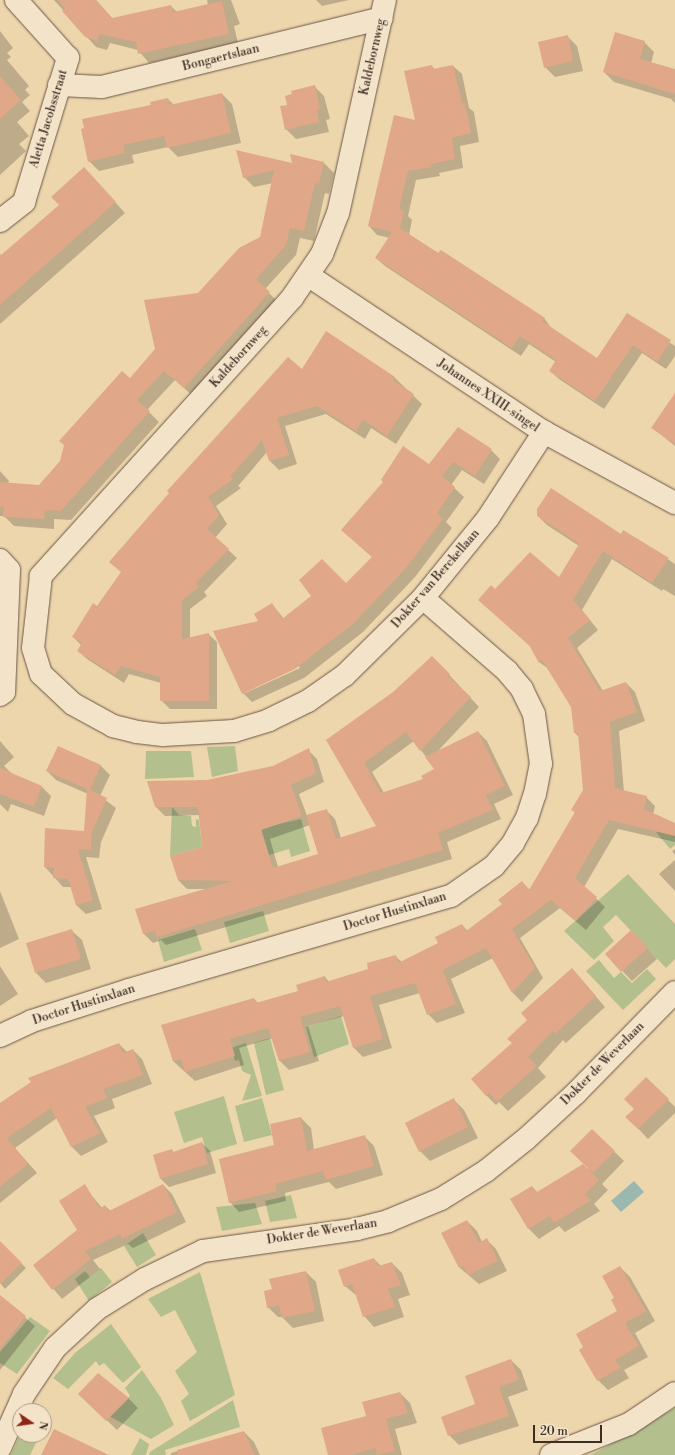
<!DOCTYPE html>
<html>
<head>
<meta charset="utf-8">
<style>
  body { margin:0 }
  #map { position:relative; width:675px; height:1455px; overflow:hidden; background:#edd6ac; font-family:"Libre Bodoni",serif }
  div>[style] { position:absolute }
  [style*='--x'] { left:calc(var(--x)*1px); top:calc(var(--y)*1px); width:calc(var(--w)*1px); rotate:calc(var(--a)*1deg) }
  .green>* { inset:0; background:#b3bf8d }
  .water>* { inset:0; background:#9ab8b0 }
  .shadow>* { inset:0; background:#0003 }
  .building>* { inset:0; background:#e0a888 }
  .roads { filter:drop-shadow(0 0 1px #6a5648) drop-shadow(0 0 1px #6a5648) }
  .minor>* { height:22px; margin:-11px; padding:0 11px; transform-origin:11px; border-radius:11px; background:#f3e4c9 }
  span { translate:-50% -50%; white-space:nowrap; text-align:center; line-height:1.15; -webkit-text-stroke:4px #f3e4c9; paint-order:stroke }
  .street-label { font-size:12px; color:#3e2c26 }
  .north { position:absolute; left:12px; top:1403px; width:40px; height:40px; box-sizing:border-box; background:#f3e4c9; border:1px solid #ab9a88; border-radius:50%; rotate:103deg; font-size:11px; font-weight:700; line-height:16px; text-align:center; color:#3e2c26 }
  .north::after { content:''; display:block; margin:auto; width:14px; height:18px; background:#8f2418; clip-path:polygon(50% 0,100% 100%,50% 72%,0 100%) }
  .scale { position:absolute; left:533px; top:1425px; width:69px; height:18px; box-sizing:border-box; border:2px solid #3e2c26; border-top:0; padding-left:5px; font-size:12px; line-height:14px; white-space:nowrap; color:#3e2c26; -webkit-text-stroke:3px #f3e4c9; paint-order:stroke }
</style>
</head>
<body>
<div id="map">
  <div class="green">
    <i style="clip-path:polygon(235px 746px,238px 771px,212px 777px,207px 747px)"></i>
    <i style="clip-path:polygon(146px 751px,191px 751px,194px 777px,145px 779px)"></i>
    <i style="clip-path:polygon(172px 807px,179px 815px,191px 816px,192px 826px,196px 827px,196px 819px,199px 820px,202px 847px,170px 856px)"></i>
    <i style="clip-path:polygon(301px 819px,310px 851px,291px 857px,289px 849px,269px 855px,261px 828px)"></i>
    <i style="clip-path:polygon(666px 823px,675px 833px,675px 845px,670px 849px,656px 832px)"></i>
    <i style="clip-path:polygon(628px 874px,675px 924px,675px 959px,666px 968px,616px 915px,603px 927px,614px 941px,594px 960px,564px 931px)"></i>
    <i style="clip-path:polygon(263px 911px,269px 931px,230px 943px,224px 922px)"></i>
    <i style="clip-path:polygon(195px 929px,202px 950px,164px 962px,158px 940px)"></i>
    <i style="clip-path:polygon(599px 960px,614px 978px,621px 972px,632px 983px,647px 969px,656px 979px,623px 1010px,586px 971px)"></i>
    <i style="clip-path:polygon(341px 1016px,349px 1044px,314px 1057px,306px 1027px)"></i>
    <i style="clip-path:polygon(270px 1038px,284px 1090px,266px 1095px,254px 1043px)"></i>
    <i style="clip-path:polygon(246px 1043px,262px 1096px,242px 1101px,251px 1075px,242px 1071px,239px 1060px,235px 1061px,231px 1048px)"></i>
    <i style="clip-path:polygon(224px 1096px,237px 1144px,207px 1153px,202px 1137px,184px 1143px,174px 1112px)"></i>
    <i style="clip-path:polygon(262px 1098px,272px 1135px,244px 1142px,235px 1106px)"></i>
    <i style="clip-path:polygon(291px 1195px,297px 1218px,270px 1222px,265px 1201px)"></i>
    <i style="clip-path:polygon(255px 1203px,262px 1224px,222px 1231px,216px 1207px)"></i>
    <i style="clip-path:polygon(143px 1233px,156px 1255px,137px 1267px,124px 1246px)"></i>
    <i style="clip-path:polygon(101px 1268px,112px 1282px,89px 1301px,75px 1279px,85px 1271px,90px 1277px)"></i>
    <i style="clip-path:polygon(200px 1272px,235px 1395px,190px 1421px,181px 1401px,189px 1394px,175px 1371px,197px 1352px,175px 1310px,161px 1317px,148px 1299px)"></i>
    <i style="clip-path:polygon(30px 1317px,50px 1331px,17px 1374px,0 1363px,0 1352px)"></i>
    <i style="clip-path:polygon(111px 1324px,141px 1367px,123px 1383px,104px 1363px,99px 1366px,96px 1361px,68px 1389px,53px 1378px,75px 1353px)"></i>
    <i style="clip-path:polygon(142px 1370px,161px 1398px,174px 1425px,151px 1439px,109px 1416px,130px 1396px,125px 1388px)"></i>
    <i style="clip-path:polygon(233px 1400px,240px 1427px,165px 1450px,166px 1455px,149px 1455px,150px 1452px)"></i>
    <i style="clip-path:polygon(675px 1408px,675px 1455px,590px 1455px,600px 1450px)"></i>
    <i style="clip-path:polygon(20px 1435px,40px 1435px,30px 1455px,11px 1455px)"></i>
    <i style="clip-path:polygon(140px 1438px,149px 1444px,146px 1455px,131px 1455px)"></i>
  </div>
  <div class="water">
    <i style="clip-path:polygon(634px 1181px,644px 1192px,621px 1212px,611px 1201px)"></i>
  </div>
  <div class="shadow">
    <i style="clip-path:polygon(54px 0,96px 0,113px 19px,171px 6px,177px 12px,208px 5px,207px 0,231px 0,240px 24px,234px 26px,238px 43px,149px 63px,138px 50px,110px 43px,107px 50px,96px 47px)"></i>
    <i style="clip-path:polygon(316px 0,349px 0,322px 6px)"></i>
    <i style="clip-path:polygon(0 31px,13px 48px,7px 53px,11px 57px,7px 60px,29px 86px,25px 90px,30px 95px,22px 102px,30px 111px,17px 122px,29px 136px,19px 144px,26px 151px,0 175px)"></i>
    <i style="clip-path:polygon(567px 36px,577px 46px,583px 71px,555px 77px,545px 67px)"></i>
    <i style="clip-path:polygon(644px 42px,654px 52px,651px 63px,675px 70px,675px 103px,671px 99px,614px 82px,604px 72px)"></i>
    <i style="clip-path:polygon(432px 66px,435px 70px,453px 66px,462px 74px,469px 108px,474px 112px,479px 142px,460px 146px,463px 168px,439px 173px,440px 176px,416px 180px,408px 216px,412px 220px,409px 235px,544px 318px,552px 329px,597px 359px,627px 314px,675px 346px,675px 356px,666px 369px,642px 353px,604px 409px,559px 379px,550px 371px,556px 362px,529px 344px,521px 356px,385px 266px,376px 258px,390px 238px,377px 235px,369px 226px,416px 121px)"></i>
    <i style="clip-path:polygon(314px 86px,324px 96px,330px 119px,326px 120px,329px 132px,296px 139px,286px 129px,288px 105px)"></i>
    <i style="clip-path:polygon(222px 94px,232px 104px,241px 143px,178px 157px,168px 147px,132px 155px,134px 163px,99px 171px,89px 161px,86px 129px,168px 99px,174px 105px)"></i>
    <i style="clip-path:polygon(324px 163px,334px 173px,329px 194px,325px 193px,314px 241px,300px 238px,296px 255px,265px 289px,279px 303px,194px 397px,175px 380px,147px 410px,159px 422px,71px 520px,54px 519px,54px 529px,14px 526px,4px 516px,0 516px,0 471px,9px 481px,7px 484px,40px 486px,156px 349px,199px 294px,261px 237px,273px 183px,254px 187px,244px 177px,294px 164px)"></i>
    <i style="clip-path:polygon(94px 179px,125px 213px,0 324px,0 254px,2px 256px)"></i>
    <i style="clip-path:polygon(326px 333px,395px 378px,422px 404px,396px 444px,371px 428px,365px 439px,326px 414px,285px 426px,297px 464px,279px 470px,270px 461px,267px 452px,238px 486px,241px 488px,216px 506px,227px 524px,215px 538px,237px 558px,204px 592px,207px 596px,190px 609px,190px 638px,208px 634px,217px 642px,217px 709px,170px 709px,161px 700px,161px 683px,129px 674px,124px 683px,87px 659px,78px 651px,81px 645px,73px 637px,302px 370px)"></i>
    <i style="clip-path:polygon(675px 408px,675px 446px,653px 428px)"></i>
    <i style="clip-path:polygon(evenodd,491px 450px,500px 459px,484px 484px,462px 470px,451px 485px,464px 497px,446px 522px,452px 528px,415px 577px,363px 632px,304px 678px,252px 702px,243px 693px,259px 622px,272px 604px,284px 619px,346px 585px,372px 557px,342px 530px,430px 465px,491px 450px,299px 666px,300px 668px,245px 693px,245px 691px,299px 666px)"></i>
    <i style="clip-path:polygon(538px 516px,621px 535px,624px 531px,675px 564px,675px 596px,663px 589px,662px 591px,612px 559px,582px 610px,598px 630px,577px 648px,603px 691px,626px 683px,635px 692px,645px 721px,619px 731px,624px 792px,646px 797px,655px 806px,653px 815px,675px 824px,675px 842px,618px 829px,584px 887px,605px 907px,586px 930px,560px 908px,520px 938px,543px 978px,522px 1002px,513px 993px,493px 958px,451px 979px,465px 1013px,437px 1023px,428px 1014px,420px 993px,379px 1005px,392px 1048px,363px 1057px,354px 1048px,344px 1016px,308px 1026px,319px 1061px,289px 1070px,280px 1061px,273px 1038px,239px 1048px,244px 1065px,195px 1081px,173px 1061px,163px 1026px,254px 999px,258px 1003px,299px 991px,325px 977px,329px 982px,370px 970px,395px 956px,402px 962px,439px 943px,462px 925px,468px 931px,503px 904px,522px 882px,530px 890px,575px 813px,573px 810px,584px 790px,579px 737px,575px 733px,572px 707px,550px 670px,539px 662px,531px 647px,479px 600px,495px 590px,559px 579px,579px 546px,547px 525px)"></i>
    <i style="clip-path:polygon(evenodd,441px 666px,479px 707px,437px 752px,478px 732px,487px 741px,513px 795px,494px 804px,501px 819px,447px 842px,452px 859px,166px 945px,161px 940px,153px 943px,144px 934px,137px 910px,207px 889px,187px 889px,178px 880px,203px 848px,200px 815px,165px 816px,156px 807px,207px 781px,273px 767px,308px 750px,317px 759px,324px 782px,299px 794px,307px 816px,326px 810px,335px 819px,341px 838px,377px 827px,327px 740px,441px 666px,414px 741px,436px 770px,424px 780px,384px 793px,372px 772px,414px 741px,441px 666px,310px 825px,319px 855px,278px 867px,270px 839px,310px 825px)"></i>
    <i style="clip-path:polygon(0 741px,14px 757px,4px 766px,12px 774px,42px 787px,51px 796px,44px 816px,11px 804px,8px 812px,0 804px)"></i>
    <i style="clip-path:polygon(58px 747px,101px 766px,110px 775px,100px 796px,116px 808px,101px 842px,99px 858px,86px 857px,102px 909px,86px 914px,76px 905px,71px 887px,63px 887px,45px 867px,85px 832px,88px 794px,56px 780px,47px 771px)"></i>
    <i style="clip-path:polygon(675px 849px,675px 855px,672px 851px)"></i>
    <i style="clip-path:polygon(675px 860px,675px 891px,659px 874px)"></i>
    <i style="clip-path:polygon(0 891px,19px 939px,0 948px)"></i>
    <i style="clip-path:polygon(71px 930px,82px 940px,91px 969px,46px 983px,36px 973px)"></i>
    <i style="clip-path:polygon(641px 941px,657px 959px,632px 981px,606px 954px)"></i>
    <i style="clip-path:polygon(0 966px,18px 994px,0 1006px)"></i>
    <i style="clip-path:polygon(572px 969px,605px 1007px,566px 1043px,563px 1040px,538px 1068px,546px 1077px,508px 1111px,499px 1102px,496px 1105px,486px 1095px,513px 1043px)"></i>
    <i style="clip-path:polygon(119px 1044px,127px 1052px,133px 1050px,142px 1059px,152px 1084px,112px 1099px,115px 1108px,94px 1116px,108px 1142px,81px 1156px,72px 1147px,57px 1118px,15px 1148px,37px 1173px,0 1203px,0 1104px)"></i>
    <i style="clip-path:polygon(646px 1078px,675px 1107px,675px 1113px,648px 1139px,627px 1117px,635px 1109px)"></i>
    <i style="clip-path:polygon(454px 1100px,464px 1110px,478px 1138px,430px 1161px,420px 1151px)"></i>
    <i style="clip-path:polygon(301px 1118px,311px 1128px,314px 1150px,364px 1136px,374px 1146px,383px 1175px,336px 1189px,329px 1182px,285px 1193px,286px 1201px,239px 1212px,230px 1202px)"></i>
    <i style="clip-path:polygon(592px 1130px,624px 1161px,602px 1184px,608px 1190px,594px 1204px,600px 1211px,565px 1232px,559px 1226px,539px 1239px,529px 1229px,512px 1200px,532px 1187px,538px 1193px,588px 1170px)"></i>
    <i style="clip-path:polygon(202px 1143px,210px 1151px,216px 1173px,169px 1187px,161px 1179px,154px 1155px,172px 1150px,174px 1153px)"></i>
    <i style="clip-path:polygon(163px 1185px,172px 1194px,186px 1222px,133px 1248px,128px 1244px,93px 1260px,100px 1269px,62px 1299px,34px 1266px,79px 1230px,84px 1186px,102px 1208px,105px 1206px,111px 1211px)"></i>
    <i style="clip-path:polygon(467px 1221px,477px 1231px,482px 1242px,486px 1239px,496px 1249px,507px 1271px,479px 1284px,460px 1268px,442px 1234px)"></i>
    <i style="clip-path:polygon(5px 1247px,26px 1268px,5px 1289px,0 1283px,0 1252px)"></i>
    <i style="clip-path:polygon(374px 1259px,381px 1266px,392px 1263px,402px 1273px,410px 1295px,398px 1299px,404px 1317px,374px 1327px,364px 1316px,357px 1296px,345px 1286px)"></i>
    <i style="clip-path:polygon(620px 1267px,630px 1277px,655px 1321px,635px 1333px,648px 1357px,624px 1370px,629px 1378px,608px 1390px,598px 1380px,618px 1311px,616px 1298px)"></i>
    <i style="clip-path:polygon(306px 1272px,316px 1282px,324px 1321px,293px 1328px,282px 1317px,278px 1317px,268px 1307px,273px 1290px)"></i>
    <i style="clip-path:polygon(0 1296px,35px 1326px,0 1370px)"></i>
    <i style="clip-path:polygon(511px 1360px,521px 1370px,528px 1390px,508px 1397px,519px 1426px,459px 1445px,449px 1435px,477px 1405px)"></i>
    <i style="clip-path:polygon(400px 1393px,410px 1403px,417px 1423px,395px 1429px,402px 1455px,329px 1455px,367px 1417px)"></i>
    <i style="clip-path:polygon(128px 1398px,138px 1408px,117px 1430px,90px 1404px)"></i>
    <i style="clip-path:polygon(244px 1432px,254px 1442px,260px 1455px,171px 1455px,171px 1453px)"></i>
  </div>
  <div class="building">
    <i style="clip-path:polygon(58px 0,96px 0,112px 18px,171px 5px,173px 12px,222px 1px,229px 34px,138px 54px,136px 42px,100px 34px,97px 41px,85px 37px,62px 11px,65px 9px)"></i>
    <i style="clip-path:polygon(615px 32px,645px 41px,640px 59px,675px 69px,675px 94px,603px 72px)"></i>
    <i style="clip-path:polygon(568px 35px,573px 61px,544px 68px,538px 42px)"></i>
    <i style="clip-path:polygon(432px 65px,433px 69px,453px 65px,462px 103px,465px 103px,471px 133px,452px 138px,455px 159px,431px 164px,432px 167px,408px 171px,399px 209px,404px 211px,400px 228px,438px 253px,441px 250px,545px 318px,542px 321px,597px 358px,627px 313px,671px 340px,657px 362px,633px 345px,595px 401px,549px 371px,556px 360px,520px 336px,512px 348px,375px 258px,392px 232px,368px 226px,394px 115px,415px 120px,404px 71px)"></i>
    <i style="clip-path:polygon(0 76px,21px 100px,0 119px)"></i>
    <i style="clip-path:polygon(315px 85px,320px 109px,317px 110px,319px 122px,285px 130px,280px 106px,287px 105px,285px 96px,292px 94px,291px 91px)"></i>
    <i style="clip-path:polygon(222px 93px,231px 133px,167px 148px,164px 136px,123px 145px,125px 153px,88px 162px,81px 129px,84px 128px,82px 119px,151px 105px,150px 102px,168px 98px,170px 105px)"></i>
    <i style="clip-path:polygon(236px 150px,292px 163px,290px 154px,324px 162px,319px 184px,315px 183px,304px 231px,290px 228px,286px 245px,256px 279px,270px 292px,184px 388px,164px 371px,137px 400px,150px 411px,61px 511px,45px 510px,44px 519px,3px 517px,4px 507px,0 507px,0 482px,39px 485px,60px 461px,64px 445px,59px 441px,122px 371px,130px 378px,155px 349px,144px 300px,198px 293px,239px 248px,260px 237px,274px 170px,243px 178px)"></i>
    <i style="clip-path:polygon(84px 167px,116px 202px,0 305px,0 256px,59px 205px,51px 197px)"></i>
    <i style="clip-path:polygon(326px 331px,395px 377px,393px 380px,414px 394px,387px 436px,363px 420px,356px 431px,317px 406px,277px 418px,289px 455px,269px 461px,262px 440px,230px 477px,233px 479px,208px 497px,219px 515px,207px 529px,229px 549px,196px 583px,199px 587px,182px 600px,182px 639px,209px 633px,209px 701px,160px 701px,160px 677px,121px 666px,115px 675px,77px 651px,82px 643px,72px 637px,93px 603px,97px 606px,121px 572px,109px 562px,169px 493px,167px 491px,288px 357px,302px 369px)"></i>
    <i style="clip-path:polygon(675px 393px,675px 444px,651px 428px)"></i>
    <i style="clip-path:polygon(458px 427px,492px 449px,475px 476px,453px 462px,442px 476px,455px 487px,437px 513px,443px 519px,406px 568px,354px 623px,295px 669px,242px 694px,213px 631px,258px 621px,254px 614px,272px 603px,282px 619px,311px 596px,299px 580px,322px 559px,346px 583px,372px 557px,341px 530px,383px 482px,381px 480px,403px 446px,429px 464px)"></i>
    <i style="clip-path:polygon(551px 488px,621px 534px,623px 530px,669px 558px,652px 583px,603px 551px,573px 600px,590px 620px,568px 638px,600px 691px,626px 682px,637px 712px,610px 722px,615px 788px,647px 796px,644px 809px,675px 823px,675px 836px,609px 820px,575px 878px,597px 897px,576px 921px,551px 900px,512px 929px,535px 968px,512px 993px,486px 948px,443px 970px,456px 1004px,427px 1015px,415px 983px,370px 996px,383px 1039px,353px 1048px,340px 1006px,300px 1017px,310px 1052px,279px 1061px,268px 1028px,230px 1039px,235px 1056px,185px 1072px,181px 1059px,173px 1061px,161px 1025px,254px 998px,256px 1003px,298px 991px,296px 985px,325px 976px,326px 982px,368px 969px,367px 963px,396px 955px,398px 963px,438px 943px,435px 937px,462px 924px,466px 931px,502px 904px,498px 900px,522px 881px,529px 890px,575px 812px,571px 810px,583px 790px,578px 733px,574px 733px,571px 707px,542px 660px,539px 663px,529px 645px,478px 600px,491px 585px,495px 589px,530px 552px,559px 577px,579px 544px,537px 516px,537px 509px)"></i>
    <i style="clip-path:polygon(432px 656px,450px 674px,448px 676px,471px 697px,420px 751px,406px 732px,364px 763px,381px 793px,423px 779px,421px 776px,434px 769px,425px 757px,478px 731px,505px 786px,486px 795px,493px 810px,438px 833px,443px 850px,157px 937px,155px 931px,143px 934px,135px 909px,233px 881px,178px 880px,170px 856px,202px 847px,198px 807px,155px 807px,147px 781px,207px 780px,273px 766px,309px 748px,316px 773px,291px 785px,302px 816px,261px 830px,273px 868px,318px 854px,306px 815px,327px 809px,336px 839px,376px 826px,326px 740px,393px 692px)"></i>
    <i style="clip-path:polygon(58px 746px,101px 765px,90px 790px,107px 798px,92px 832px,91px 850px,78px 849px,93px 900px,76px 905px,68px 879px,53px 878px,54px 868px,44px 867px,45px 828px,84px 831px,87px 789px,46px 771px)"></i>
    <i style="clip-path:polygon(0 768px,42px 786px,34px 807px,0 794px)"></i>
    <i style="clip-path:polygon(72px 929px,81px 959px,35px 973px,26px 943px)"></i>
    <i style="clip-path:polygon(631px 930px,648px 948px,621px 972px,605px 954px)"></i>
    <i style="clip-path:polygon(572px 968px,596px 996px,555px 1034px,553px 1031px,528px 1057px,537px 1066px,497px 1102px,489px 1093px,486px 1096px,471px 1079px,512px 1043px,507px 1039px,527px 1020px,521px 1013px)"></i>
    <i style="clip-path:polygon(119px 1043px,123px 1053px,133px 1049px,143px 1075px,103px 1089px,107px 1098px,85px 1107px,100px 1133px,71px 1147px,51px 1108px,7px 1138px,28px 1164px,0 1187px,0 1103px,31px 1082px,28px 1078px)"></i>
    <i style="clip-path:polygon(646px 1077px,669px 1099px,638px 1129px,625px 1117px,634px 1109px,624px 1099px)"></i>
    <i style="clip-path:polygon(454px 1098px,468px 1127px,419px 1152px,405px 1123px)"></i>
    <i style="clip-path:polygon(301px 1117px,307px 1151px,365px 1135px,374px 1166px,326px 1180px,323px 1171px,275px 1184px,277px 1191px,229px 1203px,219px 1159px,274px 1145px,270px 1124px)"></i>
    <i style="clip-path:polygon(592px 1129px,615px 1151px,593px 1173px,570px 1151px)"></i>
    <i style="clip-path:polygon(202px 1142px,208px 1164px,160px 1179px,153px 1155px,172px 1149px,173px 1152px)"></i>
    <i style="clip-path:polygon(583px 1164px,599px 1180px,585px 1194px,591px 1200px,554px 1223px,550px 1216px,528px 1229px,510px 1199px,532px 1186px,537px 1192px)"></i>
    <i style="clip-path:polygon(85px 1184px,100px 1209px,105px 1205px,109px 1211px,163px 1184px,177px 1212px,122px 1239px,120px 1234px,85px 1251px,91px 1259px,52px 1290px,33px 1265px,77px 1230px,59px 1201px)"></i>
    <i style="clip-path:polygon(467px 1220px,479px 1243px,487px 1238px,498px 1261px,468px 1275px,463px 1266px,459px 1268px,441px 1233px)"></i>
    <i style="clip-path:polygon(0 1241px,22px 1263px,0 1284px)"></i>
    <i style="clip-path:polygon(374px 1258px,378px 1266px,392px 1262px,401px 1285px,388px 1289px,395px 1307px,363px 1317px,352px 1284px,344px 1287px,338px 1270px)"></i>
    <i style="clip-path:polygon(620px 1266px,646px 1311px,625px 1323px,639px 1346px,615px 1360px,620px 1368px,597px 1381px,579px 1350px,583px 1347px,576px 1334px,617px 1311px,611px 1300px,614px 1298px,602px 1276px)"></i>
    <i style="clip-path:polygon(306px 1271px,315px 1311px,282px 1318px,279px 1305px,267px 1308px,264px 1291px,272px 1289px,269px 1279px)"></i>
    <i style="clip-path:polygon(0 1295px,26px 1316px,0 1349px)"></i>
    <i style="clip-path:polygon(511px 1359px,519px 1380px,499px 1387px,509px 1416px,448px 1436px,441px 1417px,475px 1404px,465px 1376px)"></i>
    <i style="clip-path:polygon(98px 1373px,129px 1398px,106px 1421px,78px 1394px)"></i>
    <i style="clip-path:polygon(400px 1392px,408px 1413px,386px 1419px,395px 1451px,377px 1455px,375px 1448px,351px 1455px,328px 1455px,321px 1428px,366px 1416px,362px 1402px)"></i>
    <i style="clip-path:polygon(54px 1429px,109px 1455px,41px 1455px)"></i>
    <i style="clip-path:polygon(244px 1431px,255px 1455px,178px 1455px,177px 1450px)"></i>
  </div>
  <div class="roads">
    <div class="minor">
      <i style="--x:385;--y:0;--w:218;--a:102.4"></i>
      <i style="--x:338;--y:213;--w:44;--a:111.3"></i>
      <i style="--x:322;--y:254;--w:53;--a:124.3"></i>
      <i style="--x:292;--y:298;--w:375;--a:132.1"></i>
      <i style="--x:41;--y:576;--w:72;--a:96.3"></i>
      <i style="--x:33;--y:648;--w:27;--a:73"></i>
      <i style="--x:41;--y:674;--w:44;--a:43.2"></i>
      <i style="--x:73;--y:704;--w:46;--a:28.8"></i>
      <i style="--x:113;--y:726;--w:25;--a:14"></i>
      <i style="--x:137;--y:732;--w:26;--a:7"></i>
      <i style="--x:163;--y:735;--w:71;--a:-3.2"></i>
      <i style="--x:234;--y:731;--w:37;--a:-17"></i>
      <i style="--x:269;--y:720;--w:43;--a:-26"></i>
      <i style="--x:308;--y:701;--w:45;--a:-35.1"></i>
      <i style="--x:345;--y:675;--w:110;--a:-44.6"></i>
      <i style="--x:423;--y:598;--w:103;--a:-50.9"></i>
      <i style="--x:488;--y:518;--w:103;--a:-56.9"></i>
      <i style="--x:59;--y:85;--w:43;--a:2.7"></i>
      <i style="--x:102;--y:87;--w:288;--a:-13.8"></i>
      <i style="--x:0;--y:221;--w:31;--a:-38"></i>
      <i style="--x:24;--y:202;--w:151;--a:-73"></i>
      <i style="--x:68;--y:58;--w:78;--a:-131.9"></i>
      <i style="--x:309;--y:276;--w:282;--a:33.6"></i>
      <i style="--x:544;--y:432;--w:149;--a:28.5"></i>
      <i style="--x:0;--y:560;--w:13;--a:48"></i>
      <i style="--x:9;--y:570;--w:122;--a:92.3"></i>
      <i style="--x:4;--y:692;--w:5;--a:143"></i>
      <i style="--x:0;--y:1036;--w:35;--a:-25"></i>
      <i style="--x:32;--y:1021;--w:102;--a:-17.7"></i>
      <i style="--x:129;--y:990;--w:335;--a:-16.3"></i>
      <i style="--x:451;--y:896;--w:52;--a:-34.9"></i>
      <i style="--x:494;--y:866;--w:30;--a:-50"></i>
      <i style="--x:513;--y:843;--w:29;--a:-61"></i>
      <i style="--x:527;--y:818;--w:25;--a:-72"></i>
      <i style="--x:535;--y:794;--w:31;--a:-79"></i>
      <i style="--x:541;--y:764;--w:50;--a:-98"></i>
      <i style="--x:534;--y:714;--w:28;--a:-116"></i>
      <i style="--x:522;--y:689;--w:23;--a:-130"></i>
      <i style="--x:507;--y:671;--w:111;--a:-139"></i>
      <i style="--x:0;--y:1448;--w:59;--a:-66"></i>
      <i style="--x:24;--y:1394;--w:55;--a:-56"></i>
      <i style="--x:55;--y:1348;--w:57;--a:-42.9"></i>
      <i style="--x:97;--y:1309;--w:57;--a:-32"></i>
      <i style="--x:145;--y:1279;--w:64;--a:-25.8"></i>
      <i style="--x:203;--y:1251;--w:156;--a:-8.1"></i>
      <i style="--x:357;--y:1229;--w:32;--a:-14"></i>
      <i style="--x:388;--y:1221;--w:57;--a:-22.5"></i>
      <i style="--x:441;--y:1199;--w:53;--a:-31.9"></i>
      <i style="--x:486;--y:1171;--w:51;--a:-38.7"></i>
      <i style="--x:526;--y:1139;--w:68;--a:-42.6"></i>
      <i style="--x:576;--y:1093;--w:141;--a:-45.6"></i>
      <i style="--x:551;--y:1455;--w:84;--a:-21.7"></i>
      <i style="--x:629;--y:1424;--w:55;--a:-34"></i>
    </div>
  </div>
  <div class="street-label">
    <span style="left:373px;top:57px;rotate:-77deg">Kaldebornweg</span>
    <span style="left:221px;top:58px;rotate:-14deg">Bongaertslaan</span>
    <span style="left:49px;top:119px;rotate:-73deg">Aletta Jacobsstraat</span>
    <span style="left:239px;top:357px;rotate:-48deg">Kaldebornweg</span>
    <span style="left:488px;top:396px;rotate:34deg">Johannes XXIII-singel</span>
    <span style="left:436px;top:579px;rotate:-49deg">Dokter van Berckellaan</span>
    <span style="left:395px;top:912px;rotate:-17deg">Doctor Hustinxlaan</span>
    <span style="left:84px;top:1005px;rotate:-18deg">Doctor Hustinxlaan</span>
    <span style="left:603px;top:1064px;rotate:-45deg">Dokter de Weverlaan</span>
    <span style="left:322px;top:1232px;rotate:-9deg">Dokter de Weverlaan</span>
  </div>
  <div class="north">N</div>
  <div class="scale">20 m</div>
</div>
</body>
</html>
